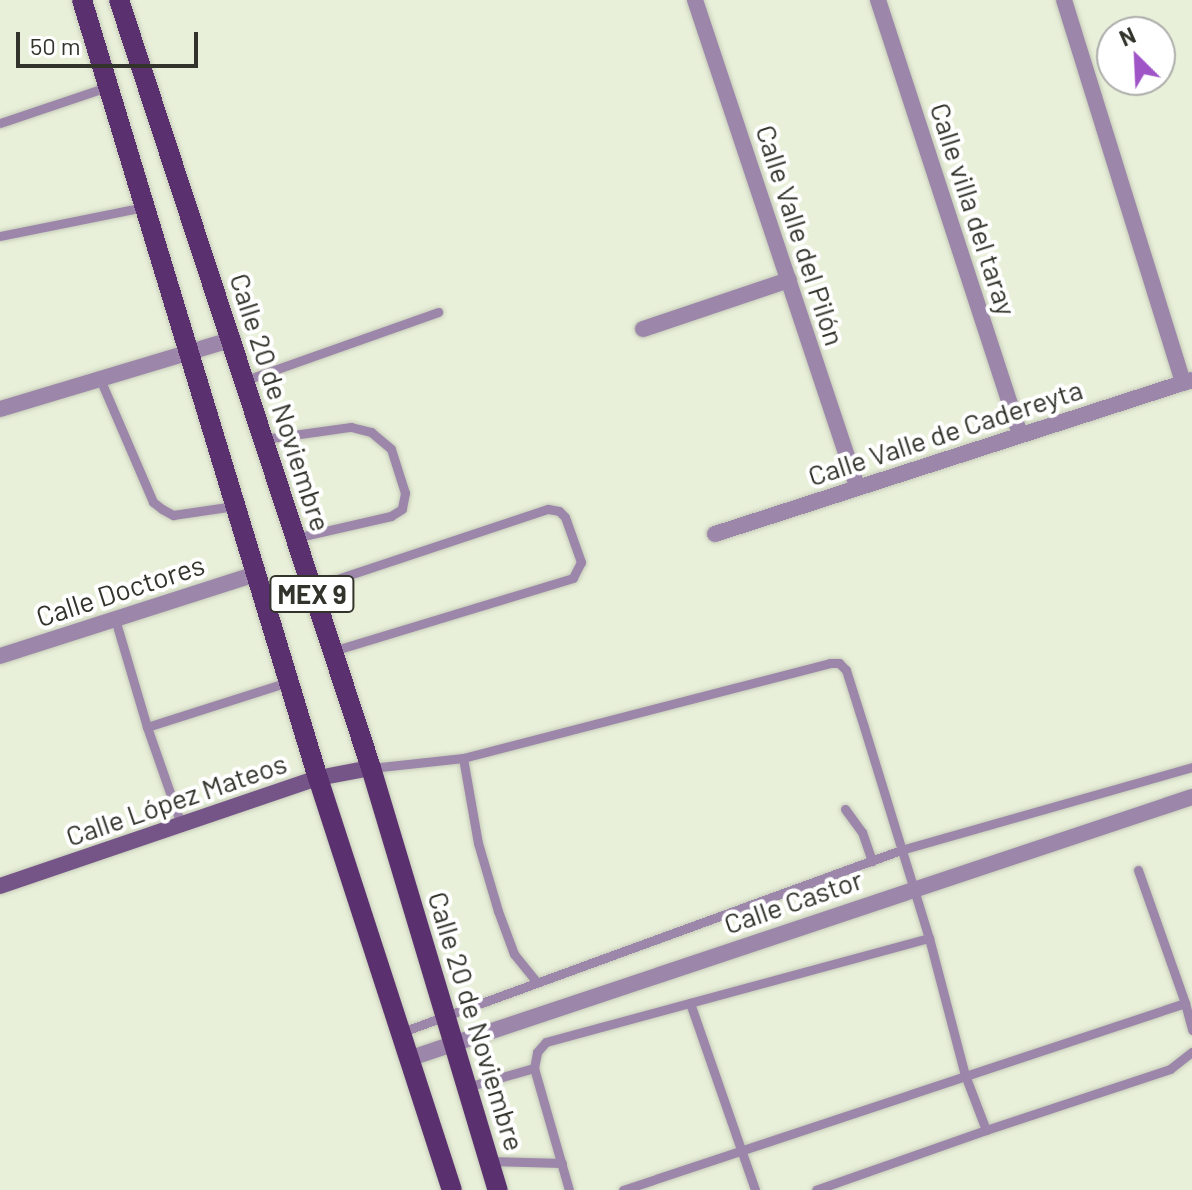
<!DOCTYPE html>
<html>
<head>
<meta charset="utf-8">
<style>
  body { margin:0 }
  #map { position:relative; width:1192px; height:1190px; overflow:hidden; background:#e9f0da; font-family:Barlow,sans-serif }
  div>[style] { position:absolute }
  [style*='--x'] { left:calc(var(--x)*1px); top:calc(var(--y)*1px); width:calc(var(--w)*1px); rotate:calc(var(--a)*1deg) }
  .roads { filter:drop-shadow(0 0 2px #c4cab7) drop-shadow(0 0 2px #c4cab7) }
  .lane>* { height:9px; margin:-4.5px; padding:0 4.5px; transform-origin:4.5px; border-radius:4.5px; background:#9c86aa }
  .street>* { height:16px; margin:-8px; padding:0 8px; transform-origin:8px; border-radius:8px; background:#9c86aa }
  .secondary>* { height:16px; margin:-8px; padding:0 8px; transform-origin:8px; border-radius:8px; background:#755488 }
  .primary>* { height:20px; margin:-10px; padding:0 10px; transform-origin:10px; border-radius:10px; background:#5a306f }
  span { translate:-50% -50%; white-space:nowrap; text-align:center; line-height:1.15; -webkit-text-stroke:8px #fff; paint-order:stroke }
  .shield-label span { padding:2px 6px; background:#fff; border:2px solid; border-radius:6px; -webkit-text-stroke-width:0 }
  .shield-label { font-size:26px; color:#32342c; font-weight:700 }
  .street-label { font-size:28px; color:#32342c }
  .north { position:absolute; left:1096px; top:16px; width:80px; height:80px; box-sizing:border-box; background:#fff; border:2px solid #adaeab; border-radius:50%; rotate:336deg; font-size:22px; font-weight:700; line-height:32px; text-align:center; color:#32342c }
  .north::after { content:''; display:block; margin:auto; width:28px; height:36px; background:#a055c7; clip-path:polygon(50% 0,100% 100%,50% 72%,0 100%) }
  .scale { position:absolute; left:16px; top:32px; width:182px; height:36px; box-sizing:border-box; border:4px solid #32342c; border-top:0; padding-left:10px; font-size:24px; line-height:28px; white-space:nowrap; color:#32342c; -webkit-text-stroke:6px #fff; paint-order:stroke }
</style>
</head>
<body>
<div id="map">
  <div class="roads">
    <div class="lane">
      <i style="--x:0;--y:123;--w:113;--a:-18.6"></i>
      <i style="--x:0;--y:236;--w:147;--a:-11.4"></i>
      <i style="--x:100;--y:379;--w:134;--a:66.7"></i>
      <i style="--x:153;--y:502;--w:11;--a:38"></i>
      <i style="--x:162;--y:509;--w:13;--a:29"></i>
      <i style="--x:173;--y:515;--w:62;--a:-8.4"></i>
      <i style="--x:246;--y:380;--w:204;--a:-19.5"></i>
      <i style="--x:264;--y:439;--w:88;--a:-7.9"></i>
      <i style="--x:351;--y:427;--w:21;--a:14"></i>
      <i style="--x:371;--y:432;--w:26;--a:40"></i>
      <i style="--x:391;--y:449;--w:46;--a:72.3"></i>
      <i style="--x:405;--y:493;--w:16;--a:101"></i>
      <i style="--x:402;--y:509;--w:13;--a:148"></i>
      <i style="--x:391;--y:516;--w:98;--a:167.1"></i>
      <i style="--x:310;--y:588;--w:251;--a:-18.4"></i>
      <i style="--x:548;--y:509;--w:11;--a:10"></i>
      <i style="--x:559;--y:511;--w:8;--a:45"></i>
      <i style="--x:565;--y:517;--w:48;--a:70.4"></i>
      <i style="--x:581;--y:562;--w:18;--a:117"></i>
      <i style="--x:573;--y:578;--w:252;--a:163.1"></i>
      <i style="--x:115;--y:619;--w:113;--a:73.5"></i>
      <i style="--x:147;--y:727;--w:148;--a:-17.7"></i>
      <i style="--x:147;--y:727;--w:103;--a:70.7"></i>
      <i style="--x:463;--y:758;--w:86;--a:80"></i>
      <i style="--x:478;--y:843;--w:71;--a:73.6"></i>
      <i style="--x:498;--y:911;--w:46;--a:69.6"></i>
      <i style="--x:514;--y:954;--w:36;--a:51"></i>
      <i style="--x:371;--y:768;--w:93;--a:-6.2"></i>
      <i style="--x:463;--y:758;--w:379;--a:-14.5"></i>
      <i style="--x:830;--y:663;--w:9;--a:0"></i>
      <i style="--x:839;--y:663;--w:10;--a:45"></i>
      <i style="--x:846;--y:670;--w:60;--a:72.5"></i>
      <i style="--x:864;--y:727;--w:221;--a:72.9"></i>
      <i style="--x:929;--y:938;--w:142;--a:75.3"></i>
      <i style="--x:965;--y:1075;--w:59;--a:69.1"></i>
      <i style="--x:986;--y:1130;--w:180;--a:160.6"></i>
      <i style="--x:845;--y:809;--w:29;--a:54"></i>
      <i style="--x:862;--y:832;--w:31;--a:71"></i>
      <i style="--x:1138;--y:870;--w:141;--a:70.5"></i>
      <i style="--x:690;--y:1003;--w:198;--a:70.8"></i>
      <i style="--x:402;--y:1032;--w:531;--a:-20.04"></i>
      <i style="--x:901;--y:850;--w:303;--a:-15.9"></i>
      <i style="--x:467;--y:1087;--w:70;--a:-15.8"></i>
      <i style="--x:986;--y:1130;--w:194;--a:-18.3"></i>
      <i style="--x:1170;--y:1069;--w:28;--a:-38"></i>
      <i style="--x:489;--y:1161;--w:73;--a:1.6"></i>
      <i style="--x:569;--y:1190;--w:127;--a:-106"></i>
      <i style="--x:534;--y:1068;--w:16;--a:-79"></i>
      <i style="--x:537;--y:1052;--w:13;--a:-48"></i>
      <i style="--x:546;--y:1042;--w:397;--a:-15.2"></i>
      <i style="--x:623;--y:1190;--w:592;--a:-18.4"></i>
      <i style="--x:1185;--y:1003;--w:28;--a:75"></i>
    </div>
    <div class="street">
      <i style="--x:695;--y:0;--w:512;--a:71.57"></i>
      <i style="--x:878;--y:0;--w:457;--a:71.9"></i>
      <i style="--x:1064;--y:0;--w:401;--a:72.7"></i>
      <i style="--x:643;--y:329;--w:154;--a:-18.6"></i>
      <i style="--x:0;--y:409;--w:243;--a:-16.7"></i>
      <i style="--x:715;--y:534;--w:501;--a:-17.89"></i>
      <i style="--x:0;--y:656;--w:269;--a:-17.8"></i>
      <i style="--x:411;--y:1058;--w:823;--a:-18.48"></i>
    </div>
    <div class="secondary">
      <i style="--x:0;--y:886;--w:336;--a:-18.8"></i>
      <i style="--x:318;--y:778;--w:54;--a:-10.7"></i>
    </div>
    <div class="primary">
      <i style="--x:82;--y:0;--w:813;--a:73.13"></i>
      <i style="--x:318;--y:778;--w:433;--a:72"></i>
      <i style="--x:119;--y:0;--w:808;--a:71.83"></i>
      <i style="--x:371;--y:768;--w:441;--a:73.3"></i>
    </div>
  </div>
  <div class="shield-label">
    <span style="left:312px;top:594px">MEX 9</span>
  </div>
  <div class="street-label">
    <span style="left:974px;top:209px;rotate:72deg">Calle villa del taray</span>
    <span style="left:801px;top:235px;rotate:72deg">Calle Valle del Pilón</span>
    <span style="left:281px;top:402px;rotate:72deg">Calle 20 de Noviembre</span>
    <span style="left:945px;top:432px;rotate:-18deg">Calle Valle de Cadereyta</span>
    <span style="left:120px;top:590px;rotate:-18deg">Calle Doctores</span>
    <span style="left:176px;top:799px;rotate:-19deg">Calle López Mateos</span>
    <span style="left:793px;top:901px;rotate:-19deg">Calle Castor</span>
    <span style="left:477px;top:1021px;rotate:73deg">Calle 20 de Noviembre</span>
  </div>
  <div class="north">N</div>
  <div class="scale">50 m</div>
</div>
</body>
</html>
